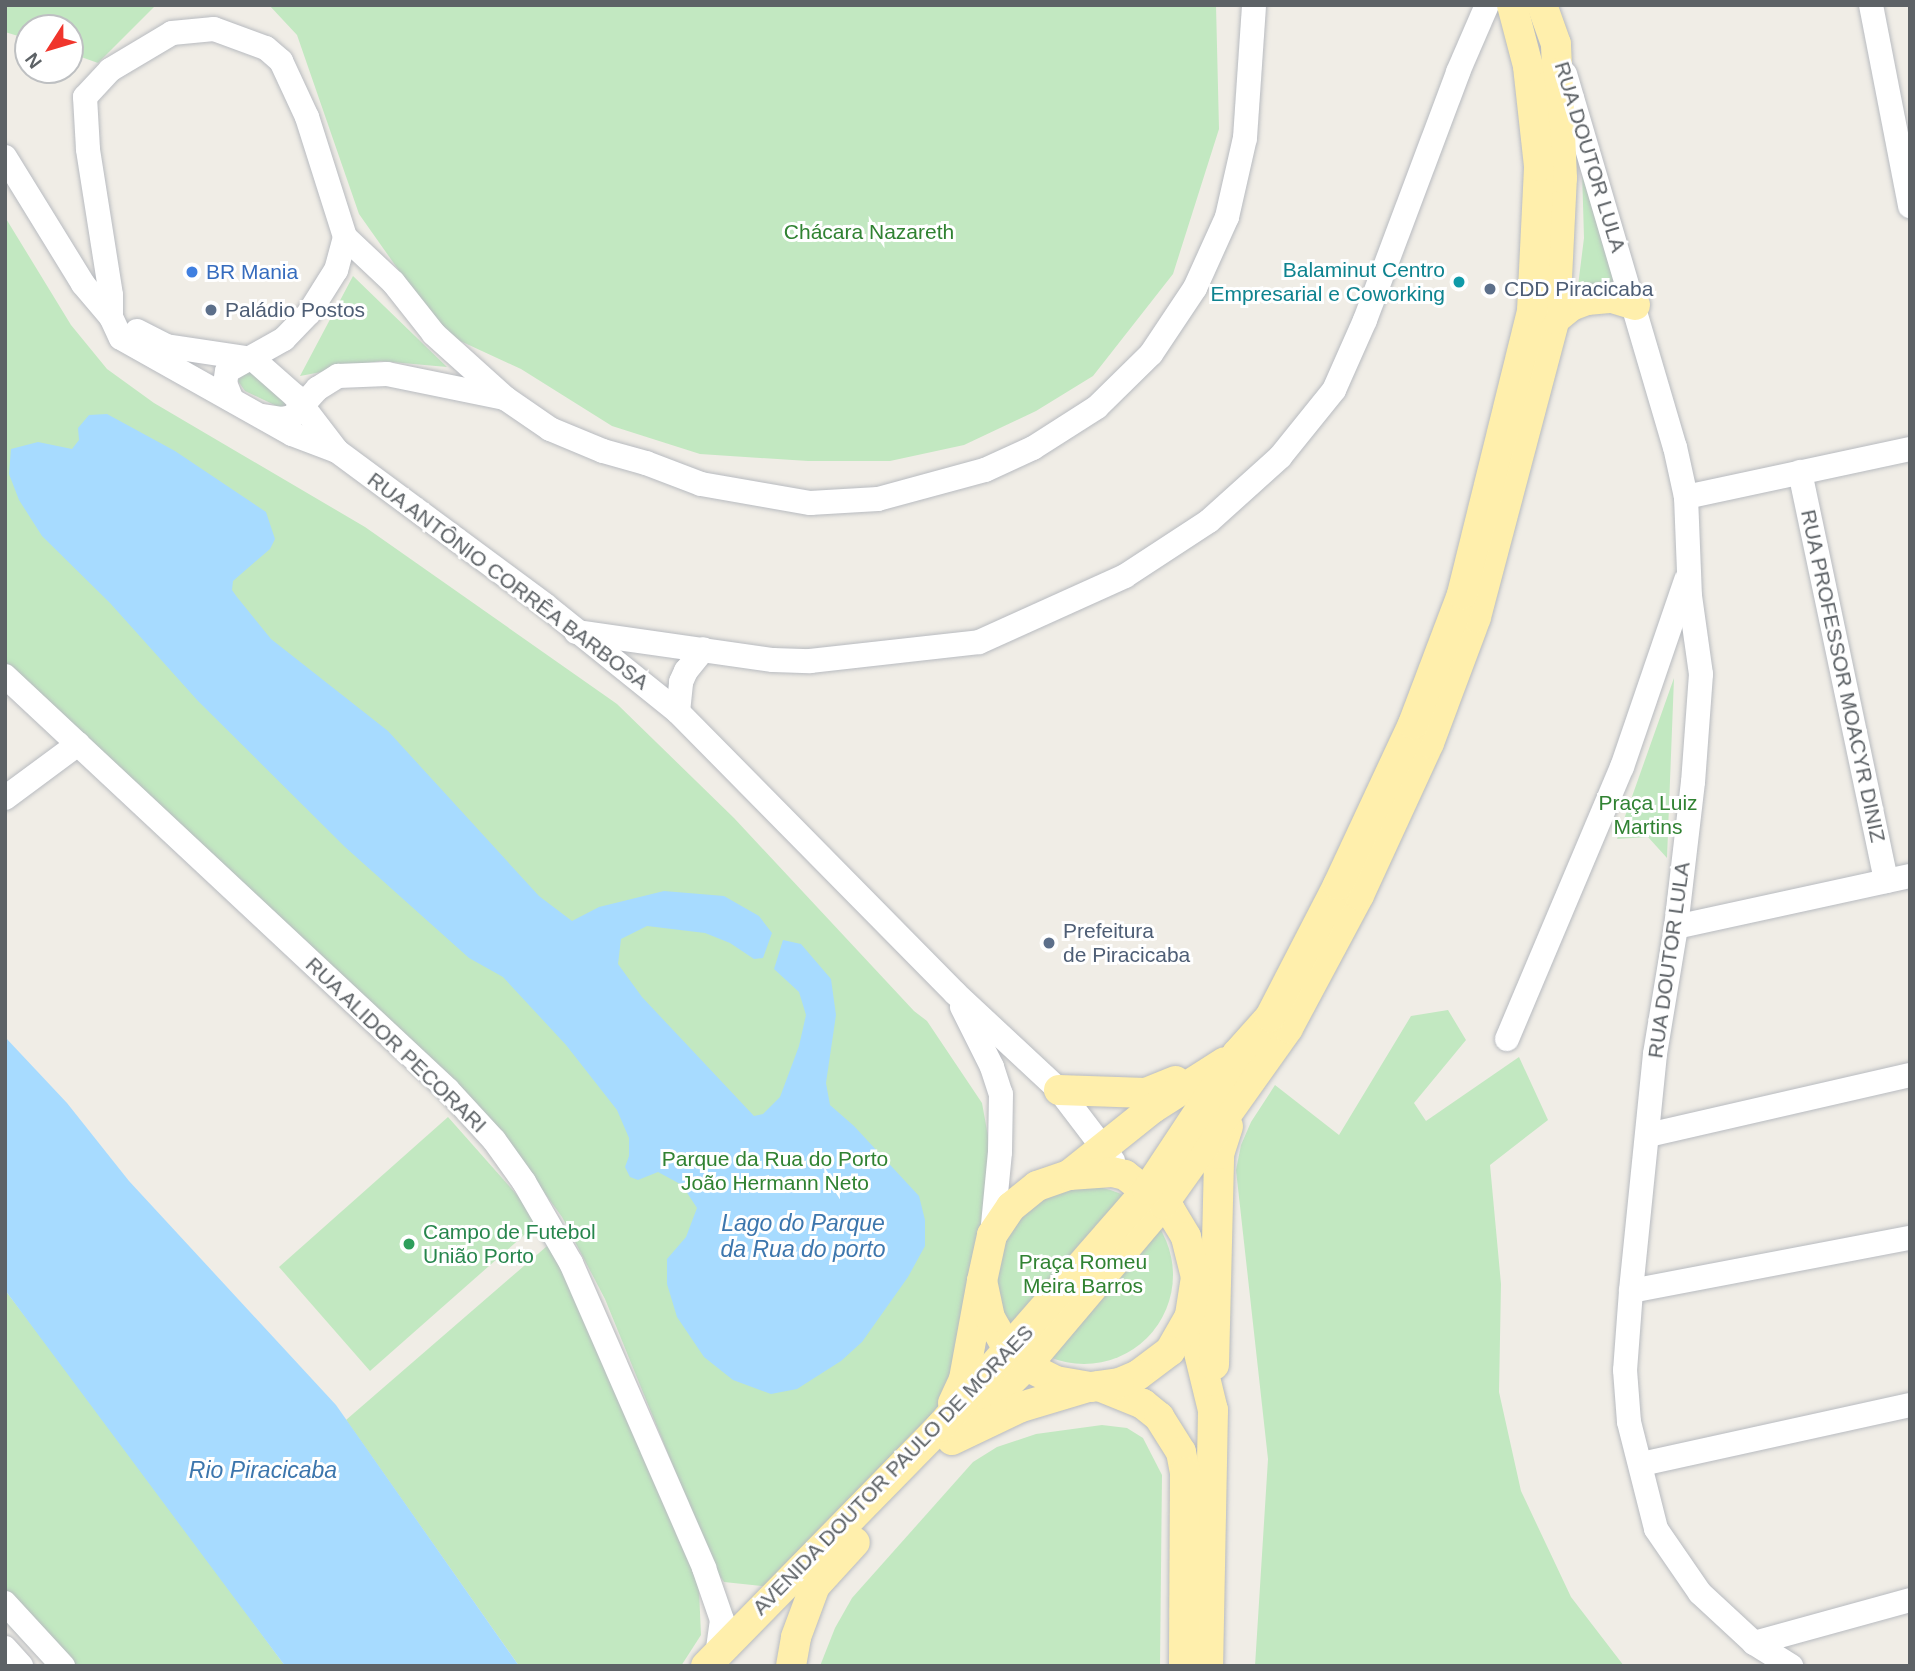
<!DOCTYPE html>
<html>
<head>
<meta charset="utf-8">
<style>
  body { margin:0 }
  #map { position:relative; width:1915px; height:1671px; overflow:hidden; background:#f0ede6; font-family:Arial,sans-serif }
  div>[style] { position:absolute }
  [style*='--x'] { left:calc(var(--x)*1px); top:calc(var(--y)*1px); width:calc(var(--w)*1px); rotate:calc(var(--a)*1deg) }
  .green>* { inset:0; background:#c2e8c1 }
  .round { border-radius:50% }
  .water>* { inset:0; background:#a7dbff }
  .roads { filter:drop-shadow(0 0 2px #b8bbc0) drop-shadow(0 0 2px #b8bbc0) }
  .minor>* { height:24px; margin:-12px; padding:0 12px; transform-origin:12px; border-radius:12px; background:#fff }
  .major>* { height:30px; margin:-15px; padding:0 15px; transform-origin:15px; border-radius:15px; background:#ffefac }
  .dots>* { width:19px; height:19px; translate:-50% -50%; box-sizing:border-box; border:4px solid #fff; border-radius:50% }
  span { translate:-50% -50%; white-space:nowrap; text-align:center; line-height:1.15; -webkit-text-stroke:6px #fff; paint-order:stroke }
  .street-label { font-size:21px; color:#5d6266 }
  .park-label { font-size:21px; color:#308232 }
  .culture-label { font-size:21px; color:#0d838f }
  .right { translate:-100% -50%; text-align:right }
  .shop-label { font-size:21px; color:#366cbe }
  .left { translate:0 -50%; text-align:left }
  .service-label { font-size:21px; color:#4e5e75 }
  .leisure-label { font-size:21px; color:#27864d }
  .water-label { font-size:23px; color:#3c76ad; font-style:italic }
  .frame { position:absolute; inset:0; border:7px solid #5d6266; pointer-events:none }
  .north { position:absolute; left:14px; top:14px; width:70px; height:70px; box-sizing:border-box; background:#fff; border:2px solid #bec0c2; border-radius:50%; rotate:233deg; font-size:19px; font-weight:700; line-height:28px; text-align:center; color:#5d6266 }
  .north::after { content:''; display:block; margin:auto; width:24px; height:32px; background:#f0352c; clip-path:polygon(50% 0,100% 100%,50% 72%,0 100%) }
</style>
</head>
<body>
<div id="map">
  <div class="green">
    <i style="clip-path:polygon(5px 5px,156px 5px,98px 63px,70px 53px,70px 28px,28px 28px,28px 39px,5px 32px)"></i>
    <i style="clip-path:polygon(269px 5px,1216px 5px,1219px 129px,1173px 274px,1093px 376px,1036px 411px,964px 445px,890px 461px,808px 461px,700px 454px,612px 426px,521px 369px,443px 333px,359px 214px,297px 35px)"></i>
    <i style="clip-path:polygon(1582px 170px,1621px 286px,1577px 294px,1584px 238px)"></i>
    <i style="clip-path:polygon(5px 217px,71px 325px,107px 369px,154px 403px,365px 527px,617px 704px,734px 818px,914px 1011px,927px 1021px,982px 1103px,990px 1147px,984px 1214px,966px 1326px,938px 1416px,772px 1587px,724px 1582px,715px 1569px,605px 1299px,562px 1217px,508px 1143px,5px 668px)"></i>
    <i style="clip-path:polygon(353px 276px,447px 367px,380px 361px,300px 376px)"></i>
    <i style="clip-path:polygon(246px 370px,256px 373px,288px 401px,283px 409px,245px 391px,238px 381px)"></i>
    <i style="clip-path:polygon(1674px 678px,1667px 858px,1648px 837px,1617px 839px)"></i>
    <i style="clip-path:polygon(1448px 1010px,1466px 1040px,1414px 1103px,1426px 1121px,1519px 1057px,1548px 1120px,1490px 1165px,1501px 1284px,1499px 1392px,1521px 1491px,1571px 1597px,1624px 1666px,1255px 1666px,1268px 1459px,1236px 1170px,1241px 1145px,1251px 1122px,1275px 1085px,1339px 1135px,1411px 1016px)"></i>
    <i style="clip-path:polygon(448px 1117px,540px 1221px,370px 1371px,279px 1267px)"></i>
    <i class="round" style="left:995px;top:1186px;width:178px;height:178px"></i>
    <i style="clip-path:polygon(554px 1240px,698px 1568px,701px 1635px,681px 1666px,519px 1666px,346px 1420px)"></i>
    <i style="clip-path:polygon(5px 1290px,119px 1439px,285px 1666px,47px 1666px,5px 1621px)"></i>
    <i style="clip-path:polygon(1102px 1425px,1127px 1428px,1143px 1438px,1162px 1475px,1160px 1666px,820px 1666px,835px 1628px,852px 1598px,973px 1462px,997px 1447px,1036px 1434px)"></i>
  </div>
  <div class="water">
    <i style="clip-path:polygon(107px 414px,175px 451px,266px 512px,275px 539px,270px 549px,233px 581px,232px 590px,237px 597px,271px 639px,388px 731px,539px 896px,572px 921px,599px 907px,664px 891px,724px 896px,759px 916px,772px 933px,763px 958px,754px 959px,730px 943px,705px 933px,647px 926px,621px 939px,618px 964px,642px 997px,754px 1116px,763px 1114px,780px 1097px,799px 1046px,806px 1015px,799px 992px,774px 969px,783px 940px,801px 944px,831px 979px,836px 1015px,826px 1083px,830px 1105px,854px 1126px,919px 1196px,925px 1220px,925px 1246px,908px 1277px,862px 1342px,841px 1361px,797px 1389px,771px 1394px,733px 1380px,704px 1357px,677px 1317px,667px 1284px,667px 1259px,686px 1237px,697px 1208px,682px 1185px,658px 1172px,638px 1180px,630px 1177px,625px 1167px,629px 1156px,629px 1138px,617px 1110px,566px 1045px,503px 977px,469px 958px,345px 847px,198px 701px,110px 603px,42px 536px,19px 500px,9px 474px,11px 449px,38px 442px,72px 449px,79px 440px,78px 428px,89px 415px)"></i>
    <i style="clip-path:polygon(5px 1037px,67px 1103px,129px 1181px,336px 1405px,519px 1666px,285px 1666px,5px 1290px)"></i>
  </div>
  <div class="roads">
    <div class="minor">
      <i style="--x:1871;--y:5;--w:205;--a:79"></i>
      <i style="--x:1565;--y:74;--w:389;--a:73.6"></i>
      <i style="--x:1675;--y:447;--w:51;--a:77.6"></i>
      <i style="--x:1686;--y:497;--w:99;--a:87.7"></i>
      <i style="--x:1690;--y:596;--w:79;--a:82"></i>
      <i style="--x:1701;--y:674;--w:108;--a:94.2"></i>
      <i style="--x:1693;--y:782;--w:146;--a:96.7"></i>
      <i style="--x:1676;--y:927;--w:129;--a:99.4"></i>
      <i style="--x:1655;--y:1054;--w:238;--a:95.8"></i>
      <i style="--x:1631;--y:1291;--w:79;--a:94.3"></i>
      <i style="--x:1625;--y:1370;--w:52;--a:85.6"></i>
      <i style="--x:1629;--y:1422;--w:110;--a:75.8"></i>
      <i style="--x:1656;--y:1529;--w:78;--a:55.5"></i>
      <i style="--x:1700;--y:1593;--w:74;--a:42.8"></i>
      <i style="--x:1754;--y:1643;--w:44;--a:31.9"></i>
      <i style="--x:5;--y:157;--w:149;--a:58.4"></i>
      <i style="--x:83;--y:284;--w:43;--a:49.7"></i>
      <i style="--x:111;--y:317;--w:23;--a:65"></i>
      <i style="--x:121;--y:338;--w:196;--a:29.3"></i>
      <i style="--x:292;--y:434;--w:48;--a:20.7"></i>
      <i style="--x:337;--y:451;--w:259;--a:36.5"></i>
      <i style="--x:545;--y:605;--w:171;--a:38.8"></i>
      <i style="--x:678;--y:712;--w:395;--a:45.4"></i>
      <i style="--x:955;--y:993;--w:142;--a:43"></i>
      <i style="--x:1059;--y:1090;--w:89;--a:52.7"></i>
      <i style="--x:345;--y:237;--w:66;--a:43.2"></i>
      <i style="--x:393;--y:282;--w:66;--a:51.7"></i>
      <i style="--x:434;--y:334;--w:96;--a:42"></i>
      <i style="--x:111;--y:317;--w:22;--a:-90"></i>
      <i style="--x:111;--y:295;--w:148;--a:-99"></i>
      <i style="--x:88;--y:149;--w:52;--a:-93.3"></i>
      <i style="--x:85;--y:97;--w:37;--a:-47"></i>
      <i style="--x:110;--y:70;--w:72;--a:-30.8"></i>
      <i style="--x:172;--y:33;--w:42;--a:-5.4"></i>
      <i style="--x:214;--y:29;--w:55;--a:20.1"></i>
      <i style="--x:266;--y:48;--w:20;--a:41"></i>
      <i style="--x:281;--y:61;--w:62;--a:65.1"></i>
      <i style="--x:307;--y:117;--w:126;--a:72.4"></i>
      <i style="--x:345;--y:237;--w:34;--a:105"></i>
      <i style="--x:336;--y:270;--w:51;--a:122.1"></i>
      <i style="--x:309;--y:313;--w:36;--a:134"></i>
      <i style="--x:284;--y:339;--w:65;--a:150.7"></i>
      <i style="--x:227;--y:371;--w:12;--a:99"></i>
      <i style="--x:225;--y:383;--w:18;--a:68"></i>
      <i style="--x:137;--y:331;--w:33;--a:27"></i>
      <i style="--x:166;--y:346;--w:88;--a:8.5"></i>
      <i style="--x:253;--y:359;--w:56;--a:41.4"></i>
      <i style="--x:295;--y:396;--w:69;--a:52.6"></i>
      <i style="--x:263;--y:416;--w:18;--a:9"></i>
      <i style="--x:281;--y:419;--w:11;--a:-10"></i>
      <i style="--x:292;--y:417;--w:38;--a:-48"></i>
      <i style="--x:317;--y:389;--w:25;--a:-32"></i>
      <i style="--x:338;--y:376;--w:49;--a:-2.3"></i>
      <i style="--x:387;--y:374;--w:120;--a:11.5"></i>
      <i style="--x:505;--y:398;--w:55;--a:34.6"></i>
      <i style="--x:550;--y:429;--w:57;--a:22.5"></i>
      <i style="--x:603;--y:451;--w:45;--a:15.6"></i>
      <i style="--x:646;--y:463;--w:59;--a:20.9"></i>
      <i style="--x:701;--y:484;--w:111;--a:9.9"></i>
      <i style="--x:810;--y:503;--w:68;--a:-3.4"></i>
      <i style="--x:878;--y:499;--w:111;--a:-15.2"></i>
      <i style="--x:985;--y:470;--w:53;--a:-24.6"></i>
      <i style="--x:1033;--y:448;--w:76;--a:-32.6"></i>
      <i style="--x:1097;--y:407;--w:76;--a:-44.5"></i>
      <i style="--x:1151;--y:354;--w:79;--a:-56.3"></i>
      <i style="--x:1195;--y:288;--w:78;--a:-65.7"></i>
      <i style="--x:1227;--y:217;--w:81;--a:-77.2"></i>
      <i style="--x:1245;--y:138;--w:133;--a:-86.1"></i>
      <i style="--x:1800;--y:472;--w:418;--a:78.1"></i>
      <i style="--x:1686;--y:497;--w:229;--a:-12.1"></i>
      <i style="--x:576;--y:632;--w:199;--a:8.1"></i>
      <i style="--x:773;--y:660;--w:37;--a:2"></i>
      <i style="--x:810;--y:661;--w:170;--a:-6.4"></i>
      <i style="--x:979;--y:642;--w:160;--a:-24.3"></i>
      <i style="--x:1125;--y:576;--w:100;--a:-33.2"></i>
      <i style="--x:1209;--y:521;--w:96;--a:-42"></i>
      <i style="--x:1280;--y:457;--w:86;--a:-51.1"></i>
      <i style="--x:1334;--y:390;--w:77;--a:-66.1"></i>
      <i style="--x:1365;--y:320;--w:265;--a:-69.4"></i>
      <i style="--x:1458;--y:72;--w:73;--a:-66.6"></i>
      <i style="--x:5;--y:676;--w:606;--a:43.06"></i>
      <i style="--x:448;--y:1090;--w:68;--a:47.4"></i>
      <i style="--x:494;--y:1140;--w:52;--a:54.5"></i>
      <i style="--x:524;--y:1182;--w:94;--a:59.9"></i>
      <i style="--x:571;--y:1263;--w:333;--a:66.4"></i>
      <i style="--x:704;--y:1568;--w:55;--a:70.9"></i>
      <i style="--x:722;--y:1620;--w:36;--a:98"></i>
      <i style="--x:678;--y:712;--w:30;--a:-84"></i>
      <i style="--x:681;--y:682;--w:12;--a:-66"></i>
      <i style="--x:686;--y:671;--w:28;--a:-51"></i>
      <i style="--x:5;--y:798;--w:91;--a:-36.5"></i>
      <i style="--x:1676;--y:927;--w:239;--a:-12.3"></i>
      <i style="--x:962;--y:1007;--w:67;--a:63.4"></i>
      <i style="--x:992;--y:1067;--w:28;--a:72"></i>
      <i style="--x:1001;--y:1094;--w:58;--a:91"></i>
      <i style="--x:1000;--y:1152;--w:83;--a:95.5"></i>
      <i style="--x:1507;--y:1039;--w:295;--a:-67.1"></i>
      <i style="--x:1622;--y:767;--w:198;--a:-71.1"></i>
      <i style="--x:1648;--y:1135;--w:269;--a:-12.9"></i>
      <i style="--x:1631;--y:1291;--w:284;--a:-10.8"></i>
      <i style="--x:1642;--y:1464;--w:274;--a:-12.4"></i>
      <i style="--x:5;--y:1603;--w:86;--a:47.4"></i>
      <i style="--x:1754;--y:1643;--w:162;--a:-15.4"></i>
      <i style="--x:5;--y:1648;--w:24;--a:48"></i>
    </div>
    <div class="major">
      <i style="--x:1555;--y:319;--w:21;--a:-39"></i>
      <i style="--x:1571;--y:306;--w:17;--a:-21"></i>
      <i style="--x:1587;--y:300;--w:25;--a:-5"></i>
      <i style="--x:1612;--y:298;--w:24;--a:17"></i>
      <i style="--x:1059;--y:1090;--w:87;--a:2"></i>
      <i style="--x:1146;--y:1093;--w:32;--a:-22"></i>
      <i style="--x:1069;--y:1175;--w:107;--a:-38.6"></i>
      <i style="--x:1153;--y:1108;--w:85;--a:-32.6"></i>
      <i style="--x:1190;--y:1316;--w:97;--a:76.3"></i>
      <i style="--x:1213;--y:1410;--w:256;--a:91.1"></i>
      <i style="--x:1214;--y:1365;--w:211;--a:-88.6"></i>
      <i style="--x:1219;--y:1154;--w:29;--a:-72"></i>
      <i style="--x:1099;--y:1386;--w:48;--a:22.2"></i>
      <i style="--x:1143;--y:1404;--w:21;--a:39"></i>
      <i style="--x:1159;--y:1417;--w:41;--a:57.8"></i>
      <i style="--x:1181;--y:1452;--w:20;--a:79"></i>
      <i style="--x:1185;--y:1472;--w:194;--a:90.3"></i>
      <i style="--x:953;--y:1403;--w:26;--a:-65"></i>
      <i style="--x:964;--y:1379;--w:100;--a:-79.6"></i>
      <i style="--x:982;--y:1281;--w:47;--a:-77.7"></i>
      <i style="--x:992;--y:1235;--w:34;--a:-56"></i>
      <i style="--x:1011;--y:1207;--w:33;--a:-39"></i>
      <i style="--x:1037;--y:1186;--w:34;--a:-19"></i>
      <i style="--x:1069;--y:1175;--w:43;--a:-4"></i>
      <i style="--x:1112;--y:1172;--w:13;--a:13"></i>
      <i style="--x:1125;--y:1175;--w:57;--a:37.9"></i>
      <i style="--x:1170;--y:1210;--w:31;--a:59"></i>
      <i style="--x:1186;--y:1237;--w:41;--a:76"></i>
      <i style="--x:1196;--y:1277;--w:39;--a:99"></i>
      <i style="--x:1190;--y:1316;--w:40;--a:119.7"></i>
      <i style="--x:1170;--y:1351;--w:40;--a:143"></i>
      <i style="--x:1138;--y:1375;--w:21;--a:157"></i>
      <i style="--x:1119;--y:1383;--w:29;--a:172"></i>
      <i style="--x:1090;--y:1387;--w:35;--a:-170"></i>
      <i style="--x:1056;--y:1381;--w:34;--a:-153"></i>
      <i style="--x:1026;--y:1366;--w:23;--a:-139"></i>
      <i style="--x:1009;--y:1351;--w:38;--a:-120"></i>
      <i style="--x:990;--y:1318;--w:38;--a:-102"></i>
      <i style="--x:974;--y:1418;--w:74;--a:-45"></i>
      <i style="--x:1026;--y:1366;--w:212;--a:-49.8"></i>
      <i style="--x:1163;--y:1204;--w:216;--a:-54.6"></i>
      <i style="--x:1288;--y:1028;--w:151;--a:-61.9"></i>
      <i style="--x:1359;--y:895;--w:167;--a:-65.3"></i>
      <i style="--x:1429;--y:743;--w:134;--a:-69.5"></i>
      <i style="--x:1476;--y:617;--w:308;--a:-75.2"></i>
      <i style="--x:1555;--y:319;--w:141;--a:-87.2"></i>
      <i style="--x:1562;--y:178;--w:134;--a:-92.6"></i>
      <i style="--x:1556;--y:44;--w:41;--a:-109.7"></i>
      <i style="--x:952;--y:1440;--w:76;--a:-25.6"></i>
      <i style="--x:1021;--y:1407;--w:67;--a:-16.5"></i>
      <i style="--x:706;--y:1666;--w:336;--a:-45.6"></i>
      <i style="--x:941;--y:1426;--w:313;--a:-48.9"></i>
      <i style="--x:1147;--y:1190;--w:163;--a:-56.5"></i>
      <i style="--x:1237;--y:1054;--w:50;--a:-48.3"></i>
      <i style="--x:1270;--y:1017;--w:148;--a:-62.7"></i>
      <i style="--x:1338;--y:885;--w:178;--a:-65"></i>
      <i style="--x:1413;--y:724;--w:139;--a:-69.3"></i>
      <i style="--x:1462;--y:594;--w:292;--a:-76.1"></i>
      <i style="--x:1532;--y:311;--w:145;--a:-87.2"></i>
      <i style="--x:1539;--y:166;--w:101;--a:-96.3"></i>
      <i style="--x:1528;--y:66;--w:63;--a:-104.7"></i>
      <i style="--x:791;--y:1666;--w:29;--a:-80"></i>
      <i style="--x:796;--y:1637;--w:54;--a:-69.6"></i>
      <i style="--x:815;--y:1586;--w:59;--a:-47.7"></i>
    </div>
  </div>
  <div class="dots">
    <i style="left:192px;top:272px;background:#3f7fe0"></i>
    <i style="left:1459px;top:282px;background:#0f9aa8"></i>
    <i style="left:1490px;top:289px;background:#5c6f8a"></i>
    <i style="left:211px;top:310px;background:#5c6f8a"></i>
    <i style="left:1049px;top:943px;background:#5c6f8a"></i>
    <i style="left:409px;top:1244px;background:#2e9e5b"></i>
  </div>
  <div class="street-label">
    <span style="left:1590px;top:157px;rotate:73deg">RUA DOUTOR LULA</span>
    <span style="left:508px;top:581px;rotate:37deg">RUA ANTÔNIO CORRÊA BARBOSA</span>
    <span style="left:1843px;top:676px;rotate:78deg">RUA PROFESSOR MOACYR DINIZ</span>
    <span style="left:1669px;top:960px;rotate:-82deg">RUA DOUTOR LULA</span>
    <span style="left:396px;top:1045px;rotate:44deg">RUA ALIDOR PECORARI</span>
    <span style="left:893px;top:1470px;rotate:-46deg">AVENIDA DOUTOR PAULO DE MORAES</span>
  </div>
  <div class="park-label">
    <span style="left:869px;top:232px">Chácara Nazareth</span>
    <span style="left:1648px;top:815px">Praça Luiz<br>Martins</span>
    <span style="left:775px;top:1171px">Parque da Rua do Porto<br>João Hermann Neto</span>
    <span style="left:1083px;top:1274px">Praça Romeu<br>Meira Barros</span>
  </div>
  <div class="culture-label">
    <span class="right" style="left:1445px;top:282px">Balaminut Centro<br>Empresarial e Coworking</span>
  </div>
  <div class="shop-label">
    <span class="left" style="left:206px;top:272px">BR Mania</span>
  </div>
  <div class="service-label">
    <span class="left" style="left:1504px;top:289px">CDD Piracicaba</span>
    <span class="left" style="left:225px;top:310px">Paládio Postos</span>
    <span class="left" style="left:1063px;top:943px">Prefeitura<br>de Piracicaba</span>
  </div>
  <div class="leisure-label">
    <span class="left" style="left:423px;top:1244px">Campo de Futebol<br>União Porto</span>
  </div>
  <div class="water-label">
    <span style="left:803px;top:1236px">Lago do Parque<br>da Rua do porto</span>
    <span style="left:263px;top:1470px">Rio Piracicaba</span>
  </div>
  <div class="frame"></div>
  <div class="north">N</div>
</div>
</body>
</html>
